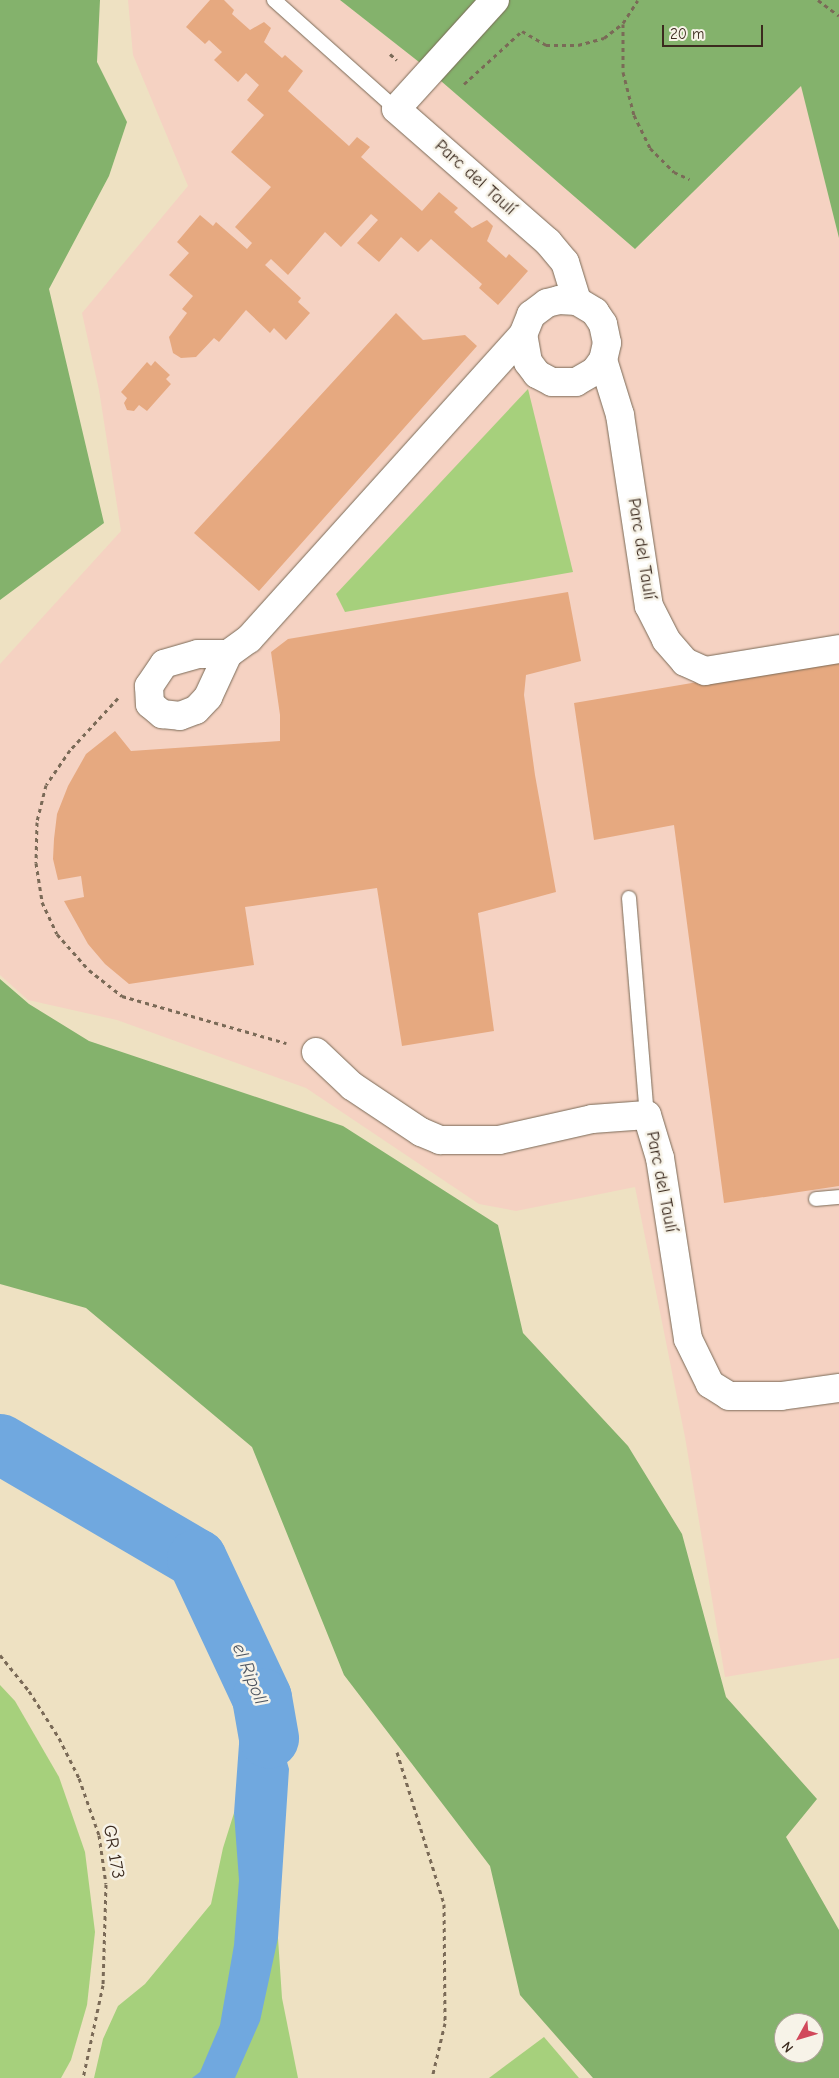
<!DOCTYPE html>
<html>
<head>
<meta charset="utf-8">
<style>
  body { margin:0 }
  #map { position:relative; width:839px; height:2078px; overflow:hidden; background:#eee1c2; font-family:"Comic Neue",sans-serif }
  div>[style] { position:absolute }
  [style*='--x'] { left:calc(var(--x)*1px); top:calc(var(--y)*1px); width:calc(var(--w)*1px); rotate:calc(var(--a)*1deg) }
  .built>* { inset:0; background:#f5d2c2 }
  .green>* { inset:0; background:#a6d07c }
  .forest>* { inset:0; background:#84b26c }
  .water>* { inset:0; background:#70a8df }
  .river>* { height:60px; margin:-30px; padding:0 30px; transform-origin:30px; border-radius:30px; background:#70a8df }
  .building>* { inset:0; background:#e6a980 }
  .path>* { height:3px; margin-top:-1.5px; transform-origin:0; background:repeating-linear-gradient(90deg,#7a6a57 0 4px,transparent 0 8px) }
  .roads { filter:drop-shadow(0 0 1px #7a6a57) drop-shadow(0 0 1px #7a6a57) }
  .lane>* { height:14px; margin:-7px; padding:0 7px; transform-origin:7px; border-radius:7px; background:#fff }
  .street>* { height:28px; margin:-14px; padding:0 14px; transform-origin:14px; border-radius:14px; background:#fff }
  span { translate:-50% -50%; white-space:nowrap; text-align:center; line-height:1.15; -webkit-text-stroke:5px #f7f3e8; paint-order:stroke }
  .street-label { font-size:18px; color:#3b2a1e }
  .water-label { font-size:19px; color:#4e5662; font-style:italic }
  .north { position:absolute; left:774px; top:2013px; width:50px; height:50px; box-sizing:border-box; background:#f7f3e8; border:1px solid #aca397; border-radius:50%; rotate:231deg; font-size:14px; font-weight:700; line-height:20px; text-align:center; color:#3b2a1e }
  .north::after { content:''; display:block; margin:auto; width:18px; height:22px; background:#d1495b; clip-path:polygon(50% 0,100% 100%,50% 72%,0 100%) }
  .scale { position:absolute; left:662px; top:25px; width:101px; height:22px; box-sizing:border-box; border:2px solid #3b2a1e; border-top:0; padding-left:6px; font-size:15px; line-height:18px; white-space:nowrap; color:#3b2a1e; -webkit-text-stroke:4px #f7f3e8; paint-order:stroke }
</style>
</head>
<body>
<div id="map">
  <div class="built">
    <i style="clip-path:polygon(128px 0,340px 0,419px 62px,635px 249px,801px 85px,839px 238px,839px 1658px,725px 1677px,685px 1437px,635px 1187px,516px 1211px,479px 1204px,306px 1088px,117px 1020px,28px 1000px,0 975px,0 664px,121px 531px,99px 390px,82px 313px,188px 186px,133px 55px)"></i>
  </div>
  <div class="green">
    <i style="clip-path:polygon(528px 389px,573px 572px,345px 612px,336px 594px)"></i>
    <i style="clip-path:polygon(0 1685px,15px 1701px,59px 1777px,85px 1852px,95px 1932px,87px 2005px,71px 2060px,61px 2078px,0 2078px)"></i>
    <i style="clip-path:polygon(234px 1813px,278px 1938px,282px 1998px,298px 2078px,94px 2078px,103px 2039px,118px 2006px,145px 1984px,211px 1904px,223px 1848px)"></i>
    <i style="clip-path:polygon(544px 2037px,579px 2078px,489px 2078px)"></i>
  </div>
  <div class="forest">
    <i style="clip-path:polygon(0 0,100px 0,97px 62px,127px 122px,109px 176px,49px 289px,104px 523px,0 600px)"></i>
    <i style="clip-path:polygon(340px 0,839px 0,839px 238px,801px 86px,635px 249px,419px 62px)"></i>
    <i style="clip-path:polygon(evenodd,0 979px,29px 1004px,89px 1041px,343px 1126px,498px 1225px,523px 1333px,628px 1446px,682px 1534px,726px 1697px,817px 1799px,786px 1837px,839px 1930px,839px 2078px,593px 2078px,520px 1995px,490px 1866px,344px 1675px,252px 1447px,86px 1308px,0 1284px,0 979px,784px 2023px,814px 2023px,814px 2053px,784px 2053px,784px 2023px)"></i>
  </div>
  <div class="water">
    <i style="clip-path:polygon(238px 1649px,271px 1704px,289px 1769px,278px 1938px,260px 2021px,235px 2078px,192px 2078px,200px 2072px,220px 2025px,234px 1945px,239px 1880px,234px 1813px,243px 1689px)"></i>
  </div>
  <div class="river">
    <i style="--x:0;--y:1444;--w:228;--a:30.3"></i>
    <i style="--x:197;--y:1559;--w:153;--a:64.9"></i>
    <i style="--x:262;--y:1698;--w:41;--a:80.1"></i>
  </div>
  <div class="building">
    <i style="clip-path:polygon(210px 0,224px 0,234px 10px,232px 14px,250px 30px,264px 22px,271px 28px,264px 42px,282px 58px,285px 55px,303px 71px,288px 91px,349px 146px,357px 137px,370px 147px,361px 157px,422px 211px,439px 192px,458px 208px,454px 212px,472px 228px,487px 220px,493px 226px,487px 241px,506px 258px,509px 254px,528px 271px,498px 305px,479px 288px,482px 284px,431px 239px,418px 252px,401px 237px,379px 262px,357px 243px,378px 220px,371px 214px,341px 247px,325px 232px,288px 275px,271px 259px,265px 265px,301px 298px,298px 302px,310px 313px,286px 340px,274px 328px,270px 333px,246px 310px,219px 342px,214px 338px,196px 357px,181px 358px,173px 353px,169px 337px,187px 313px,182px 309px,193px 296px,169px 275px,189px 253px,177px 242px,200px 215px,213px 226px,216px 222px,247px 249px,252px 243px,235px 227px,271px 187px,231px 152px,264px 115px,247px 100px,259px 85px,246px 73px,238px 82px,214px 60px,222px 52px,209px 40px,205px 44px,186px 27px)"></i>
    <i style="clip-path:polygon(396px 313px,423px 340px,465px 335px,477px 346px,259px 591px,194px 533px)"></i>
    <i style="clip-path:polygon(155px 361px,170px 375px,166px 379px,171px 384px,147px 411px,139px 405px,134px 411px,127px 410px,124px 403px,127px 398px,121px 392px,147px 362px,151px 366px)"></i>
    <i style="clip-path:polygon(568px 592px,581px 661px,526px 675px,524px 695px,535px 775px,556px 892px,478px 913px,494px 1031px,402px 1046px,377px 888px,245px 907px,254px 965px,129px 984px,105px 964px,88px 944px,64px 901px,84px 897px,81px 876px,58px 880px,53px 859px,54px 839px,57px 814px,68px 786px,86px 754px,115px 731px,131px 751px,280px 741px,280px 715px,271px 652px,288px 639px)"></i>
    <i style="clip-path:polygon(839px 658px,839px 1186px,724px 1203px,674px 825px,594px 840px,574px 703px)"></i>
  </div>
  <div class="path">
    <i style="--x:818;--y:0;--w:26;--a:37"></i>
    <i style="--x:623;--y:24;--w:48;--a:90"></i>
    <i style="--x:623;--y:72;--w:44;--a:75.7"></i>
    <i style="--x:634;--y:115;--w:37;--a:64"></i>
    <i style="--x:650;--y:148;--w:34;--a:45"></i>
    <i style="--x:674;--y:172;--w:17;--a:25"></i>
    <i style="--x:390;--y:54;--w:9;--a:41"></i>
    <i style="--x:464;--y:84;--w:79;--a:-42.4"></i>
    <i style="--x:522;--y:31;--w:28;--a:30"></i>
    <i style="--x:546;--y:45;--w:32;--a:0"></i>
    <i style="--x:578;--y:45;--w:27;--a:-15"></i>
    <i style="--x:604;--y:38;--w:24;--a:-38"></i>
    <i style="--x:623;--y:23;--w:27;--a:-57"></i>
    <i style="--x:118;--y:698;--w:71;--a:132.7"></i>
    <i style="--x:70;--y:750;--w:42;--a:124.4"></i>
    <i style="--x:46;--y:785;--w:38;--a:104"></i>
    <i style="--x:37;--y:822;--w:41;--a:91.4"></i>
    <i style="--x:36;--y:863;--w:39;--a:81"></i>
    <i style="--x:42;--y:902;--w:35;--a:65"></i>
    <i style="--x:57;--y:934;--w:48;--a:48.4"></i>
    <i style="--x:89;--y:970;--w:42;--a:38.2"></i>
    <i style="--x:122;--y:996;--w:171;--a:16"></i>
    <i style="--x:0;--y:1655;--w:46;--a:51.1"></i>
    <i style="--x:29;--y:1691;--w:56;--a:57.4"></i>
    <i style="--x:59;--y:1738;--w:45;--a:63.4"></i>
    <i style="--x:79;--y:1778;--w:60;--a:70.7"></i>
    <i style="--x:99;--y:1835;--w:49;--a:81.9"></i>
    <i style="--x:106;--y:1884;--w:101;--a:91.7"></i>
    <i style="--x:103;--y:1985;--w:95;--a:102.1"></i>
    <i style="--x:397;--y:1752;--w:159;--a:72.8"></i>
    <i style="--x:444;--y:1904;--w:119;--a:89.5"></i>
    <i style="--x:445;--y:2023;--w:57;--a:103.3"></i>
  </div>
  <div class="roads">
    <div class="lane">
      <i style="--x:274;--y:0;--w:164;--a:41.8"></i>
      <i style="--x:629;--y:898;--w:218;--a:85.3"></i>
      <i style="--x:816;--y:1199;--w:23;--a:-5"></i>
    </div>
    <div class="street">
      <i style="--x:495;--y:0;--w:147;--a:132.2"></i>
      <i style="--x:396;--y:109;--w:202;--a:41.2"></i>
      <i style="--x:548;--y:242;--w:26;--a:50"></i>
      <i style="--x:565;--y:262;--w:41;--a:72.9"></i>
      <i style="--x:577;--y:301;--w:21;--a:31"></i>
      <i style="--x:595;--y:312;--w:14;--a:56"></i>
      <i style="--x:603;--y:324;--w:19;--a:78"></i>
      <i style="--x:607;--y:343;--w:17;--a:103"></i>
      <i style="--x:603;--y:360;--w:14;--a:126"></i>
      <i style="--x:595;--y:371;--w:22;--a:150"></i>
      <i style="--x:576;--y:382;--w:24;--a:180"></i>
      <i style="--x:552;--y:382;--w:17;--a:-152"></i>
      <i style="--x:537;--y:374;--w:15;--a:-127"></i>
      <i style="--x:528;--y:362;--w:27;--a:-100"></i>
      <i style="--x:523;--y:335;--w:22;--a:-68"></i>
      <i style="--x:531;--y:315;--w:20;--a:-37"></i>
      <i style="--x:547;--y:303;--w:12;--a:-14"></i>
      <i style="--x:559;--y:300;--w:18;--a:3"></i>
      <i style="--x:603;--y:360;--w:58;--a:72.8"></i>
      <i style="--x:620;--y:415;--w:193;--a:81.4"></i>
      <i style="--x:649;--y:606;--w:38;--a:63"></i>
      <i style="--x:666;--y:640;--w:29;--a:49"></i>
      <i style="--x:685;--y:662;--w:22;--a:24"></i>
      <i style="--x:705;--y:671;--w:136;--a:-9.3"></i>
      <i style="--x:228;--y:654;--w:30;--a:180"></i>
      <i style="--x:198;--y:654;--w:35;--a:164"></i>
      <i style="--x:164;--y:664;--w:27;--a:124"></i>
      <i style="--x:149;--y:686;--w:18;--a:87"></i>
      <i style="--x:150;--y:704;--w:16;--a:40"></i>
      <i style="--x:162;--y:714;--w:18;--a:6"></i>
      <i style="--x:180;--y:716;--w:17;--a:-21"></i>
      <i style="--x:196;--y:710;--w:18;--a:-47"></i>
      <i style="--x:208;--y:697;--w:47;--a:-65.1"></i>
      <i style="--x:228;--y:654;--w:26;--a:-36"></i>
      <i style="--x:249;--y:639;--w:409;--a:-48"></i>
      <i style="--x:316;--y:1052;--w:50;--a:43.4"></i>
      <i style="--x:352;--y:1086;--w:83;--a:33.7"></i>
      <i style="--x:421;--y:1132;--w:21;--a:23"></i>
      <i style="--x:440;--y:1140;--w:59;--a:0"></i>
      <i style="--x:499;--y:1140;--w:95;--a:-12.7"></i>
      <i style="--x:592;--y:1119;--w:55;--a:-4.2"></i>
      <i style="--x:647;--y:1115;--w:45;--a:73.2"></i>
      <i style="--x:660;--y:1158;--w:183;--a:81.2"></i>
      <i style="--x:688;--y:1339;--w:50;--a:63.9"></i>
      <i style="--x:710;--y:1384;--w:22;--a:32"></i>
      <i style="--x:729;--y:1396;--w:52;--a:0"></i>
      <i style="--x:781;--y:1396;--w:59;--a:-7.9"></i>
    </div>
  </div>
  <div class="street-label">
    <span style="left:475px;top:178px;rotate:42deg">Parc del Taulí</span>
    <span style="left:641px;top:549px;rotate:81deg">Parc del Taulí</span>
    <span style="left:661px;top:1182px;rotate:79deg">Parc del Taulí</span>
    <span style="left:113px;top:1852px;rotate:80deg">GR 173</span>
  </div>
  <div class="water-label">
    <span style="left:249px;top:1674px;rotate:68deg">el Ripoll</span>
  </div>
  <div class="north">N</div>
  <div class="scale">20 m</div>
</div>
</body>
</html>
